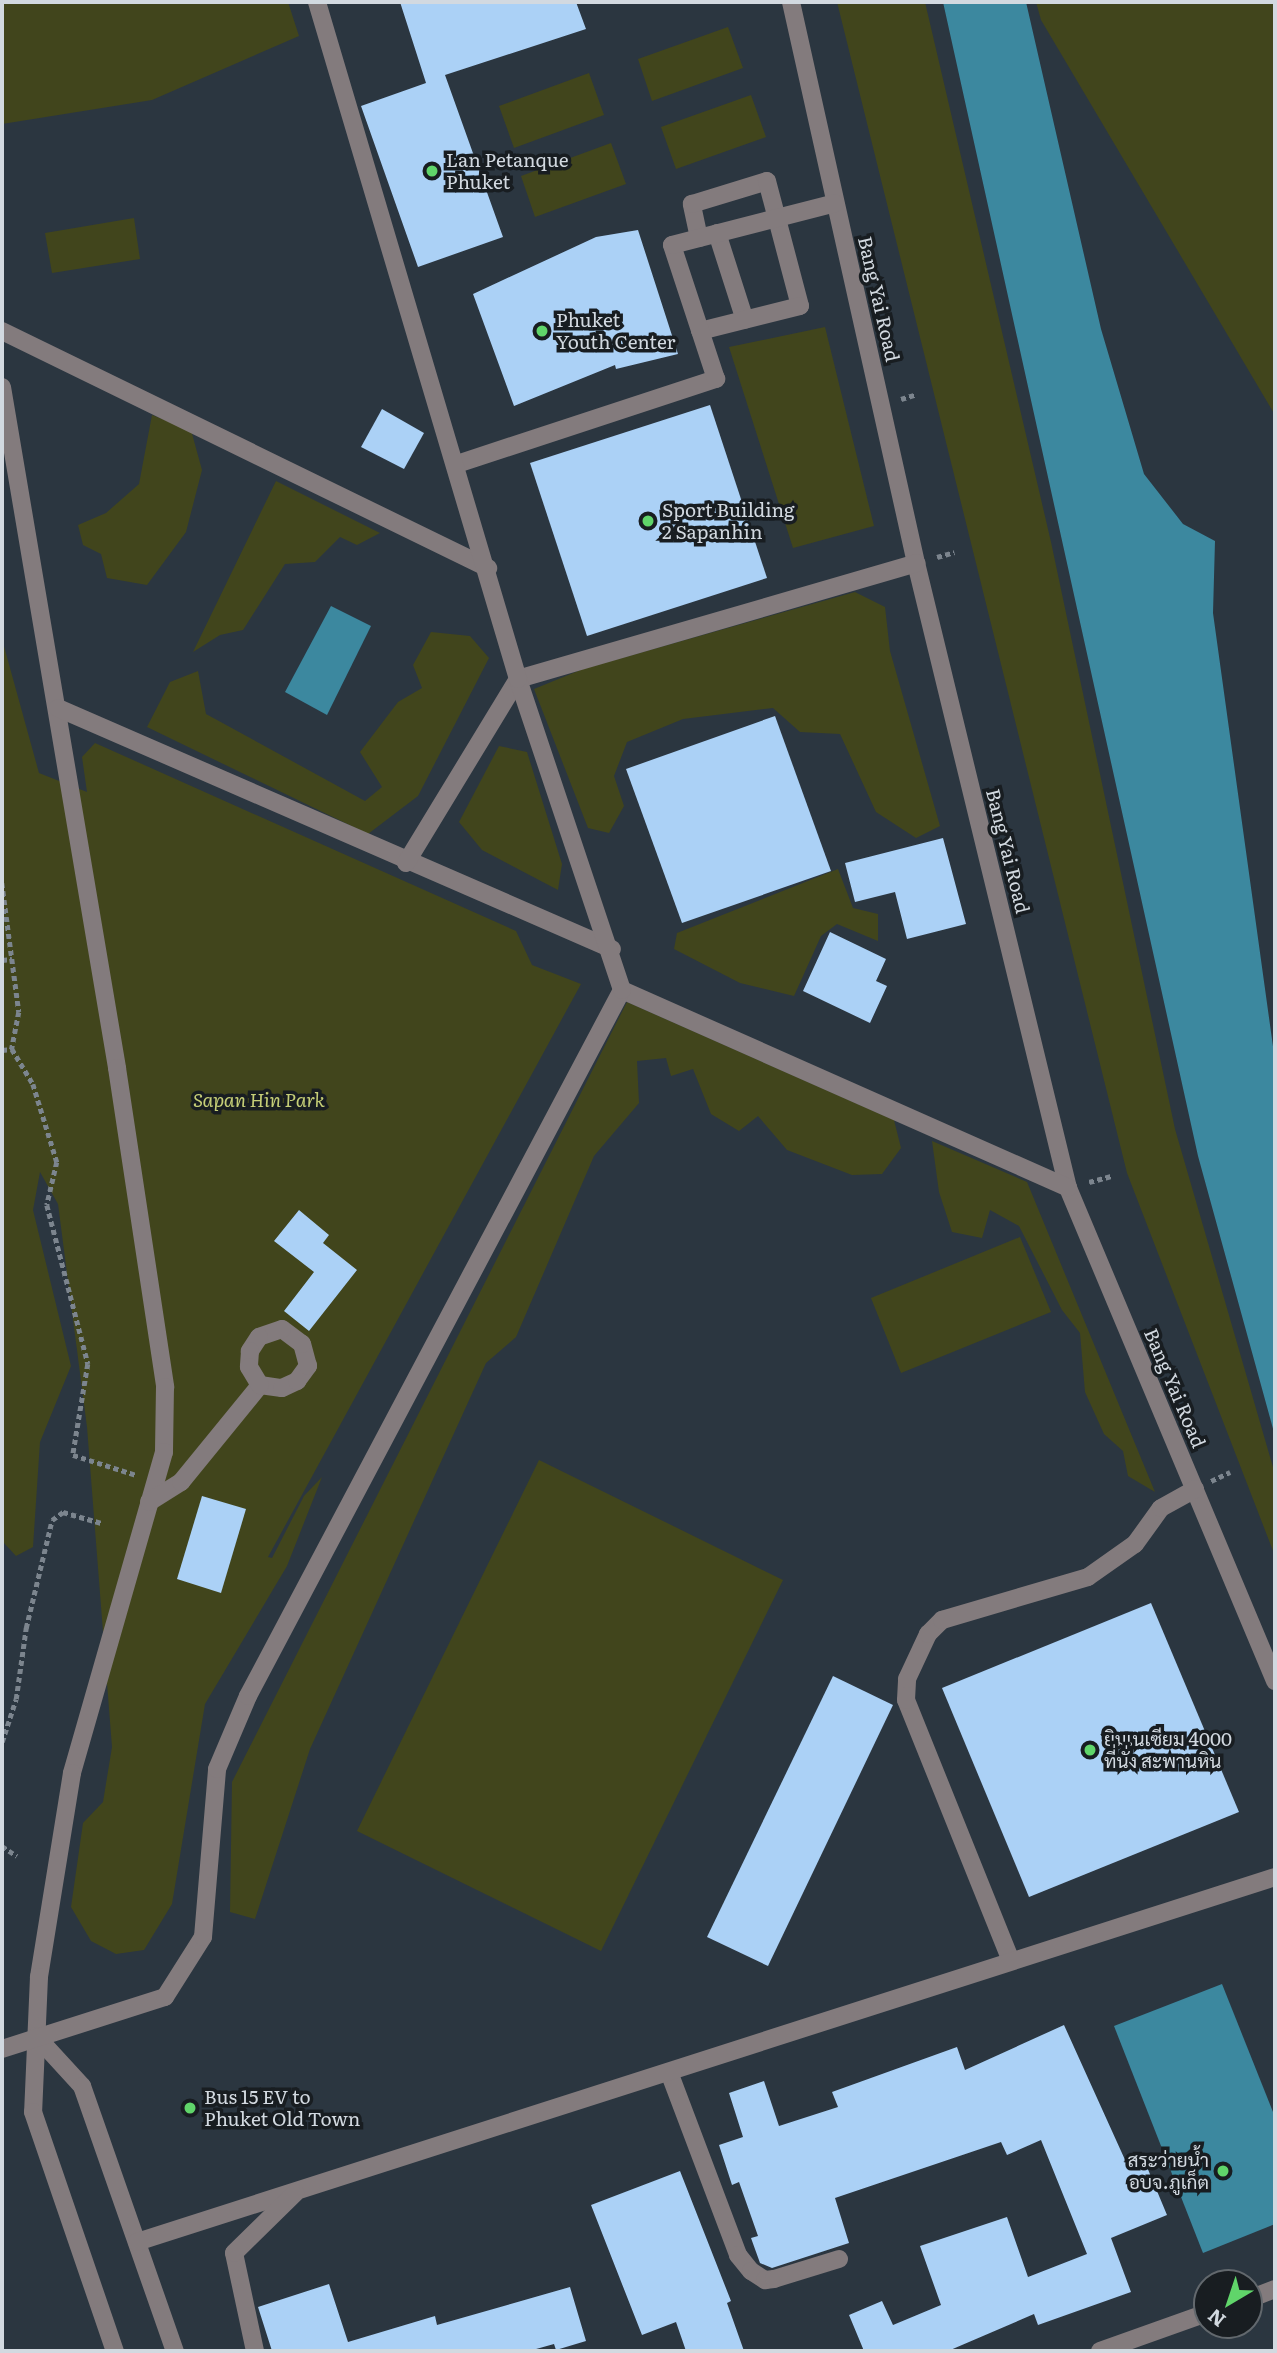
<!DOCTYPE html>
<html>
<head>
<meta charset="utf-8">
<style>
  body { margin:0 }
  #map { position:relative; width:1277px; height:2353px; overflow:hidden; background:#2b3640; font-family:Literata,Sarabun,serif }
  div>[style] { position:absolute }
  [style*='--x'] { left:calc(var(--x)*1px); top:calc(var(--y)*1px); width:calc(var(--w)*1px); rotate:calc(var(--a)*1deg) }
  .green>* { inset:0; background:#41451c }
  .water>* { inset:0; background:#3c889f }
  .building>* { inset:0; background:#abd1f6 }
  .path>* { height:4.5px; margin-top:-2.25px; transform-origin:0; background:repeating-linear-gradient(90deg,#7c858e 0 5px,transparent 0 8.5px) }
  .minor>* { height:18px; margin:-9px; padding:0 9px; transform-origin:9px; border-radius:9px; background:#837b7d }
  .dots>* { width:19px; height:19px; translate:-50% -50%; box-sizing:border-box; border:4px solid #181d21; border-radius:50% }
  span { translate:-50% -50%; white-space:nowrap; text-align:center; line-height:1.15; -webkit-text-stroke:7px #181d21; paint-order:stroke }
  .poi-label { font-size:19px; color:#d2d9e0 }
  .left { translate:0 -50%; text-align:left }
  .right { translate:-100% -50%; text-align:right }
  .street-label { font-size:19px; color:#d2d9e0 }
  .park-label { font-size:19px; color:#c6cf77; font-style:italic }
  .frame { position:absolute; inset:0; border:4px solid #d2d9e0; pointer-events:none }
  .north { position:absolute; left:1193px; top:2269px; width:70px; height:70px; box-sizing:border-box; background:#181d21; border:2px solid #62686d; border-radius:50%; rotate:219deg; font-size:19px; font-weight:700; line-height:28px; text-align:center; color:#d2d9e0 }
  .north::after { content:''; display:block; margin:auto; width:24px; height:32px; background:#60d56a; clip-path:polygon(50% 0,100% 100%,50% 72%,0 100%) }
</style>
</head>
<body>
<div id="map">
  <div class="green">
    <i style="clip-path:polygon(2px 2px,288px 2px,299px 36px,152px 100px,2px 124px)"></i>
    <i style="clip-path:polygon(837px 2px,925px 2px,1051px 542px,1175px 1129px,1275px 1474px,1275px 1556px,1127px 1173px)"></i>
    <i style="clip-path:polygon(1036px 2px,1275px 2px,1275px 415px,1041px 20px)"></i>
    <i style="clip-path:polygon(728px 27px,743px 68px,652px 101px,638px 59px)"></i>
    <i style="clip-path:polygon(589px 73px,604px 115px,514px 148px,499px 106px)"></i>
    <i style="clip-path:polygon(751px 95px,766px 137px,676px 169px,661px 127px)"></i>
    <i style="clip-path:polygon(611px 143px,626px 184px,535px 217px,521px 176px)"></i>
    <i style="clip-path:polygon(134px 218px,140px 259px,52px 273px,45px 233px)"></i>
    <i style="clip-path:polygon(825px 327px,874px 526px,793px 548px,729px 347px)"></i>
    <i style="clip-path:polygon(152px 415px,191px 430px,202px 470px,186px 532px,147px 585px,107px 578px,101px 554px,83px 545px,78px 525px,106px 513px,139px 484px)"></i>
    <i style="clip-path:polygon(276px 481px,380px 533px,357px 545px,340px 537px,315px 562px,285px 564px,243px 630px,220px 635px,193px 652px)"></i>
    <i style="clip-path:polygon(855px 592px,885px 607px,890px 651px,940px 826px,916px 838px,876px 812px,840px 734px,800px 732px,773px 708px,683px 719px,627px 742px,614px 776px,624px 806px,609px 833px,588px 828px,534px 689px,583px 669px)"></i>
    <i style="clip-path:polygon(431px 632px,470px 636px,489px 658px,418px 796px,368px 834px,147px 727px,170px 682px,198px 671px,206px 714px,365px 801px,382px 787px,360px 752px,398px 702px,422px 688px,413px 665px)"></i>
    <i style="clip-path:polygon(2px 639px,39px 773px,87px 792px,82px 757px,95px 743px,516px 931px,532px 965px,581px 984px,268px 1557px,272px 1558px,304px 1496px,322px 1477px,287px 1566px,205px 1704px,172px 1904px,144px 1950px,116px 1954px,91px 1941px,71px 1907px,83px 1823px,103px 1802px,112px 1747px,87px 1427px,58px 1204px,40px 1172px,33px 1210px,71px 1366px,40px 1442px,33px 1547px,16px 1556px,4px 1543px,2px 1563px)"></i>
    <i style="clip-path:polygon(499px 746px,527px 752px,562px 864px,558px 890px,482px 850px,459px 822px)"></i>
    <i style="clip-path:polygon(838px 869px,853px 908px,878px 914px,878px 941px,837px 924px,821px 936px,794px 996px,740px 983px,674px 949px,677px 933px)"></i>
    <i style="clip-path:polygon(627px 1002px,894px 1120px,901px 1148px,882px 1174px,852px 1175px,787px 1150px,758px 1116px,739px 1131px,711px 1114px,693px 1069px,671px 1076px,666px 1058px,637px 1061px,639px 1103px,594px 1156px,516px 1337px,486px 1363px,310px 1749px,255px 1919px,230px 1912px,232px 1782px)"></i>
    <i style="clip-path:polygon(932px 1141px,1027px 1182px,1155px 1492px,1128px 1476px,1123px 1451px,1104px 1434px,1085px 1392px,1080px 1333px,1062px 1310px,1019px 1226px,990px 1210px,982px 1238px,952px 1232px,939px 1192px)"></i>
    <i style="clip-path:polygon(1020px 1237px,1051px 1312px,901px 1373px,871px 1298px)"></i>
    <i style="clip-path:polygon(539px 1460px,783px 1580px,601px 1951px,357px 1831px)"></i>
  </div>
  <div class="water">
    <i style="clip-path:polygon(943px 2px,1026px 2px,1101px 329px,1144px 474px,1183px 524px,1215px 541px,1213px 613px,1275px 1061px,1275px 1436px,1198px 1156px)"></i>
    <i style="clip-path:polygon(331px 606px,371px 626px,327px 715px,285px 692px)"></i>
    <i style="clip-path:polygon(1222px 1984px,1275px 2117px,1275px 2224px,1203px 2253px,1114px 2026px)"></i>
  </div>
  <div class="building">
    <i style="clip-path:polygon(400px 2px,576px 2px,586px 29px,445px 75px,503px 237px,418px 267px,361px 106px,426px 83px)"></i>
    <i style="clip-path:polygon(638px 230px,678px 354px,616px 369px,615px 365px,514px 406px,473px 294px,596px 237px)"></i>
    <i style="clip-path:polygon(710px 405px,767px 578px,587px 636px,530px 463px)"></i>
    <i style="clip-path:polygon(382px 409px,424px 433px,404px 469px,361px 447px)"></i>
    <i style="clip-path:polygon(775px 716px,831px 871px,682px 923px,626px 769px)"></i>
    <i style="clip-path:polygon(943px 838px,966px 924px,907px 939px,895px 892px,855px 902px,845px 863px)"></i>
    <i style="clip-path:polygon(830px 932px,886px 959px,876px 981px,887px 986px,870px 1023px,803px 991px)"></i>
    <i style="clip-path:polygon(299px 1210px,329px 1235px,323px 1243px,357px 1270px,309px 1331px,284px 1311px,314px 1272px,274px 1241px)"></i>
    <i style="clip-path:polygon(202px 1496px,246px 1509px,221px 1593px,177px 1579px)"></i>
    <i style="clip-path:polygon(1151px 1603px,1239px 1812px,1029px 1897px,942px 1688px)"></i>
    <i style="clip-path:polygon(833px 1676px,893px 1705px,768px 1966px,707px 1937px)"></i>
    <i style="clip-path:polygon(1064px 2025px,1126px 2162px,1142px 2155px,1167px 2215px,1111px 2238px,1131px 2292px,1038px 2325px,1034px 2314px,948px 2351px,864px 2351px,849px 2315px,882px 2301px,893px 2325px,941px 2305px,920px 2246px,1007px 2217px,1028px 2277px,1087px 2254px,1041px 2140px,1007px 2155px,1001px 2142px,835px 2198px,849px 2243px,772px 2268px,760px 2263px,751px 2238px,758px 2236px,739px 2182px,732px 2185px,719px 2145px,743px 2137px,729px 2093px,764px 2081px,779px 2126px,838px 2107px,832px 2092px,957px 2047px,965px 2070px)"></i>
    <i style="clip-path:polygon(680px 2171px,731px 2301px,727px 2303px,744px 2351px,686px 2351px,676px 2322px,642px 2335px,591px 2205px)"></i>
    <i style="clip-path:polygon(329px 2284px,348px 2342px,435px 2316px,437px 2325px,570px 2287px,586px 2341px,556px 2350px,554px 2344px,529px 2351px,272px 2351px,258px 2307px)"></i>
  </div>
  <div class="path">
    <i style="--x:901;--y:399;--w:14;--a:-17"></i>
    <i style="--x:937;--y:557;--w:18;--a:-16"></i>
    <i style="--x:2;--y:883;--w:130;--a:82.5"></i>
    <i style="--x:19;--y:1012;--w:38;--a:101"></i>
    <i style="--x:2;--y:960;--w:10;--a:-6"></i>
    <i style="--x:2;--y:1050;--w:10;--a:-6"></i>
    <i style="--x:12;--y:1049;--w:41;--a:59"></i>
    <i style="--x:33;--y:1084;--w:82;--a:72.9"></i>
    <i style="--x:57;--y:1162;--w:44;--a:103.1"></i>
    <i style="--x:47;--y:1205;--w:164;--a:75.5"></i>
    <i style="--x:88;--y:1364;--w:92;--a:99.4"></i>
    <i style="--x:73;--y:1455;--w:66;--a:17.6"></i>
    <i style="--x:1089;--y:1182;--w:24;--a:-15"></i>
    <i style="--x:1211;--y:1481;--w:21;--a:-25"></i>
    <i style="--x:2;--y:1742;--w:45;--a:-72"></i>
    <i style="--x:16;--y:1699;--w:72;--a:-82"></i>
    <i style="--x:26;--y:1628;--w:111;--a:-76.5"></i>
    <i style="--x:52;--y:1520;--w:14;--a:-36"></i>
    <i style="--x:63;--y:1512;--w:40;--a:16"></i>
    <i style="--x:2;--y:1846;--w:18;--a:34"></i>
  </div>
  <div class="minor">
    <i style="--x:791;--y:2;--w:575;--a:77.44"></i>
    <i style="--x:916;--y:563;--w:643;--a:76.33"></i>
    <i style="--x:1068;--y:1188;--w:535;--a:67.22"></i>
    <i style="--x:717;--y:233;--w:91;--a:72.2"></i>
    <i style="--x:699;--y:238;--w:35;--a:-102"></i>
    <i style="--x:692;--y:204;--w:78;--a:-17"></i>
    <i style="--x:767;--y:181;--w:129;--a:75.2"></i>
    <i style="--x:800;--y:306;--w:103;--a:166"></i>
    <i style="--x:2;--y:331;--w:541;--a:26"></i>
    <i style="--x:2;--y:387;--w:691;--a:80.41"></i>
    <i style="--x:117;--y:1068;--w:323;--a:81.4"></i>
    <i style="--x:165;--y:1387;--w:65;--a:90.9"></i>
    <i style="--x:164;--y:1452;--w:334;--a:106"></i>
    <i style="--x:72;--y:1773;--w:207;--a:99.2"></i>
    <i style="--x:39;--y:1977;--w:135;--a:92.5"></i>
    <i style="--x:33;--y:2112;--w:253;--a:71.1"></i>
    <i style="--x:457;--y:464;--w:273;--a:-18.2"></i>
    <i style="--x:716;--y:379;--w:141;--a:-108.2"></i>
    <i style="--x:672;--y:245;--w:168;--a:-14.4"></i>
    <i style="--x:58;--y:708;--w:604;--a:23.51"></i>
    <i style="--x:406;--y:863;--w:215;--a:-58.7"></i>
    <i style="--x:518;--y:679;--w:415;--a:-16.2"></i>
    <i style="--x:622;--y:990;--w:488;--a:23.9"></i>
    <i style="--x:149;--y:1502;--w:38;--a:-32"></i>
    <i style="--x:181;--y:1482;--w:125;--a:-50.8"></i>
    <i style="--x:260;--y:1385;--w:22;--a:8"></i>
    <i style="--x:282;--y:1388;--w:17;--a:-25"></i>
    <i style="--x:297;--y:1381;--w:19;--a:-54"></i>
    <i style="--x:308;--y:1366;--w:23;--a:-105"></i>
    <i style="--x:302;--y:1344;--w:25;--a:-143"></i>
    <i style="--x:282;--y:1329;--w:24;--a:161"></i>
    <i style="--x:259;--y:1337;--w:17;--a:123"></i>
    <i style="--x:250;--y:1351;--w:16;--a:94"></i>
    <i style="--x:249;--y:1367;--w:21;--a:59"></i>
    <i style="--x:1011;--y:1961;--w:281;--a:-111.9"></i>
    <i style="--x:906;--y:1700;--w:21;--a:-87"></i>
    <i style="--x:907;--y:1679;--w:50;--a:-65"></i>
    <i style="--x:928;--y:1634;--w:20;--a:-45"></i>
    <i style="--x:942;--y:1620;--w:152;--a:-16.4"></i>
    <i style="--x:1088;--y:1577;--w:57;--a:-35.1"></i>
    <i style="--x:1135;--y:1544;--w:44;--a:-54.2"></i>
    <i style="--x:1161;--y:1508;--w:39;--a:-29"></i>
    <i style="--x:36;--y:2036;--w:68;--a:47.4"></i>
    <i style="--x:82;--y:2086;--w:281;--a:70.7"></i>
    <i style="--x:2;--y:2049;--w:171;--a:-17.7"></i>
    <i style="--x:165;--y:1997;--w:71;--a:-57.7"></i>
    <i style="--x:203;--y:1937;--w:169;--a:-85.2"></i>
    <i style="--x:217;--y:1769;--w:79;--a:-67"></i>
    <i style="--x:248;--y:1696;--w:799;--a:-62.09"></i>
    <i style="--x:622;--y:990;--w:328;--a:-108.5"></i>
    <i style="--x:518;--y:679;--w:706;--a:-106.54"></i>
    <i style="--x:669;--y:2072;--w:196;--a:69.3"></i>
    <i style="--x:738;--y:2255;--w:21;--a:51"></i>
    <i style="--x:751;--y:2271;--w:17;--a:33"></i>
    <i style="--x:765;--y:2280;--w:9;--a:-6"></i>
    <i style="--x:774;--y:2279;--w:68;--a:-17.1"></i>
    <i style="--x:137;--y:2242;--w:1195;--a:-17.78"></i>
    <i style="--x:1249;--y:2299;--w:28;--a:-21"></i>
    <i style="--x:255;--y:2351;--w:100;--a:-102.1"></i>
    <i style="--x:234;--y:2253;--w:86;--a:-44.5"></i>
    <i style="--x:1100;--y:2351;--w:114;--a:-19.6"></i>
  </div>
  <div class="dots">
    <i style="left:432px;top:171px;background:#60d56a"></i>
    <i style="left:542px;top:331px;background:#60d56a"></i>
    <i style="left:648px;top:521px;background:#60d56a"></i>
    <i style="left:1090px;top:1750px;background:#60d56a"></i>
    <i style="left:190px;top:2108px;background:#60d56a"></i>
    <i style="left:1223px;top:2171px;background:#60d56a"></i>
  </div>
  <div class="poi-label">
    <span class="left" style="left:446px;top:171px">Lan Petanque<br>Phuket</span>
    <span class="left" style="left:556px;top:331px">Phuket<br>Youth Center</span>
    <span class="left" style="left:662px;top:521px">Sport Building<br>2 Sapanhin</span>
    <span class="left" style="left:1104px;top:1750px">ยิมเนเซียม 4000<br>ที่นั่ง สะพานหิน</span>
    <span class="left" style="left:204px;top:2108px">Bus 15 EV to<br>Phuket Old Town</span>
    <span class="right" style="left:1209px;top:2171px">สระว่ายน้ำ<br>อบจ.ภูเก็ต</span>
  </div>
  <div class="street-label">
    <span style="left:879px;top:299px;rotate:77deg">Bang Yai Road</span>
    <span style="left:1008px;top:851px;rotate:76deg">Bang Yai Road</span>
    <span style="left:1175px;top:1388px;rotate:67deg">Bang Yai Road</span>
  </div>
  <div class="park-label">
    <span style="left:259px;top:1100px">Sapan Hin Park</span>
  </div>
  <div class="frame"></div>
  <div class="north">N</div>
</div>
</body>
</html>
